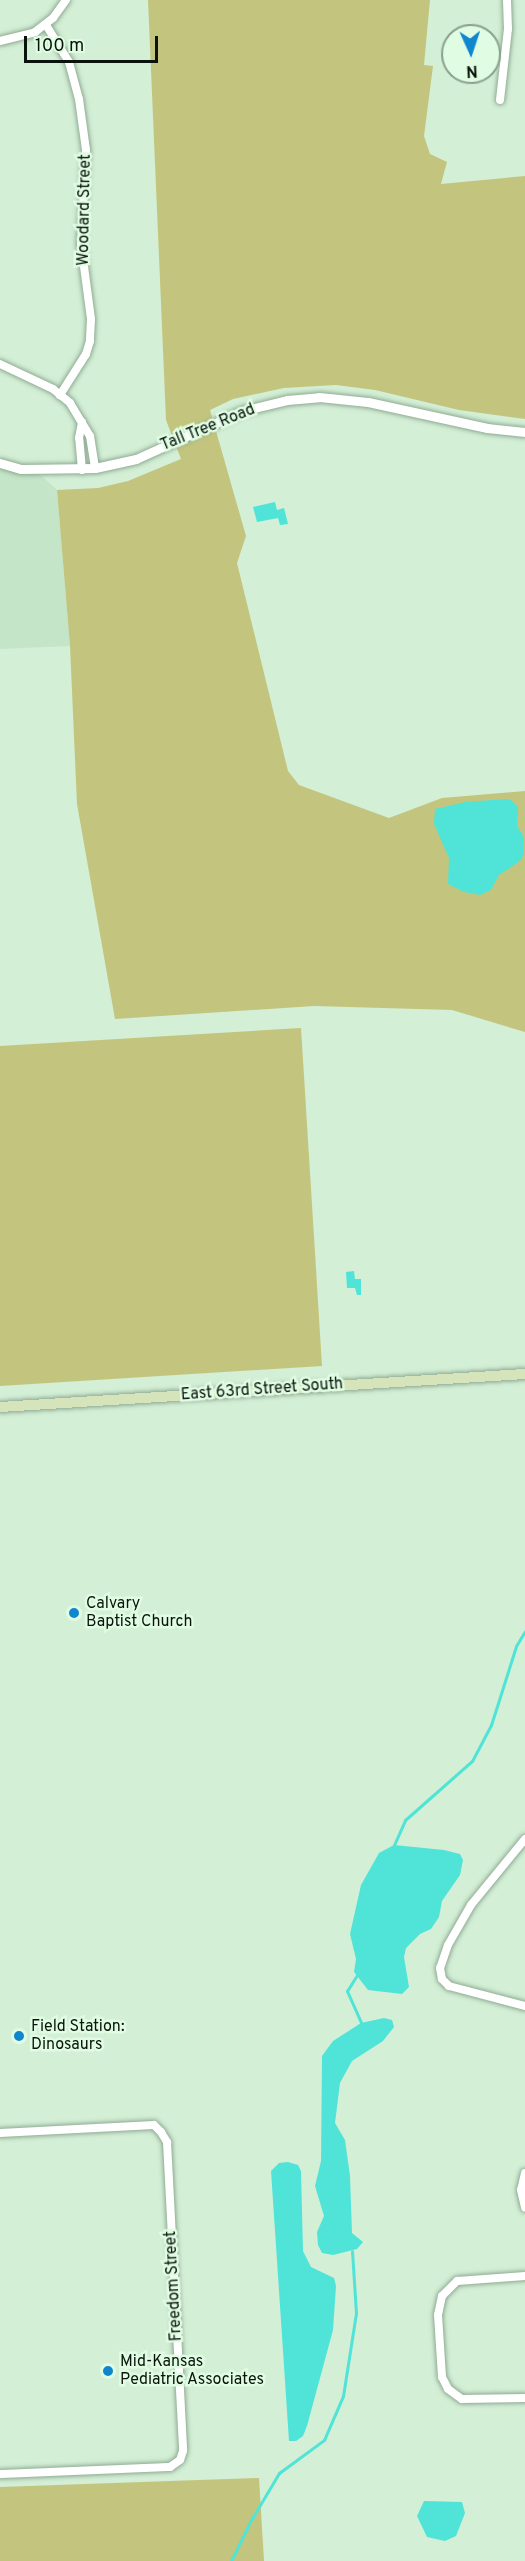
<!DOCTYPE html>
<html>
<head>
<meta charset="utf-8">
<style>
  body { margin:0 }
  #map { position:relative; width:525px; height:2561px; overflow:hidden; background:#d3efd6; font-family:Overpass,sans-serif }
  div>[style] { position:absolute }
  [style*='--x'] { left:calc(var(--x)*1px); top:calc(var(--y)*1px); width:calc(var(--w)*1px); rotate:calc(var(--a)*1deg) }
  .built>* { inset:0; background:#c4e5c7 }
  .green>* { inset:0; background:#c3c57e }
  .water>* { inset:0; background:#4fe4d7 }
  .stream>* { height:3px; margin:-1.5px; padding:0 1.5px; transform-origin:1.5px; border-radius:1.5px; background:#4fe4d7 }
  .roads { filter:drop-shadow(0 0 2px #90ab93) drop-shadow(0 0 2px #90ab93) }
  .minor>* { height:8px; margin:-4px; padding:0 4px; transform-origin:4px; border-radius:4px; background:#fff }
  .tertiary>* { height:9px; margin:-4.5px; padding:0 4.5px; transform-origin:4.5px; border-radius:4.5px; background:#fff }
  .secondary>* { height:10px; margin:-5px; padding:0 5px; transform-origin:5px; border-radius:5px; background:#d5e4bb }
  .dots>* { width:16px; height:16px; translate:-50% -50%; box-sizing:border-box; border:3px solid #e0fce3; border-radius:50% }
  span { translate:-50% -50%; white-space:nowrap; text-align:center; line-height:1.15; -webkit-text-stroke:5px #e0fce3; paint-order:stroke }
  .street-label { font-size:16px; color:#0a140c }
  .poi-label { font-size:16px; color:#0a140c }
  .left { translate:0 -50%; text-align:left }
  .north { position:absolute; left:441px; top:24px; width:60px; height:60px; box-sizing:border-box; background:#e0fce3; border:2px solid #8a9f8d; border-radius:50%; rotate:177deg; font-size:16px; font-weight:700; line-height:24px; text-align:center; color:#0a140c }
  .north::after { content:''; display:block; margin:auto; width:21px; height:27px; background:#1086ce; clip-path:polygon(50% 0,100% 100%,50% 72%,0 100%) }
  .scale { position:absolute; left:24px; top:36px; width:134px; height:27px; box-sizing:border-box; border:3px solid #0a140c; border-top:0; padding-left:8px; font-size:18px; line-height:21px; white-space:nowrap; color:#0a140c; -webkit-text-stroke:4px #e0fce3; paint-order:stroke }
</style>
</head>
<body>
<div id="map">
  <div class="built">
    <i style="clip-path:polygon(0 461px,34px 469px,57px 490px,70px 646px,0 649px)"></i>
  </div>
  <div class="green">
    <i style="clip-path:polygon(148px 0,430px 0,424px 65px,433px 66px,424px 136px,430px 154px,447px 162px,441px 184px,525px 176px,525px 419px,459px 410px,375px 390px,336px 385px,284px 388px,233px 399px,210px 410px,246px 536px,237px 563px,288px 771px,299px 785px,389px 818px,442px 798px,525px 791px,525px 1032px,452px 1010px,314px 1006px,115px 1019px,77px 804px,70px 646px,57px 490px,98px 488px,128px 481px,181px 459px,166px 420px)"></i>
    <i style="clip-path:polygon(301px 1028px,322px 1366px,0 1386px,0 1046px)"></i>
    <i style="clip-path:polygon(259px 2478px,264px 2561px,0 2561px,0 2487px)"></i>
  </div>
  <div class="water">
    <i style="clip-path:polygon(275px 502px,277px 510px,284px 508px,288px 524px,280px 525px,278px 518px,257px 522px,253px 507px)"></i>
    <i style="clip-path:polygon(505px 799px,511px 800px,518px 807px,517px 826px,524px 837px,524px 854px,520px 861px,499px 875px,491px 890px,480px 895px,464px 892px,448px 884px,449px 858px,434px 824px,435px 809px,465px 802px)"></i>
    <i style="clip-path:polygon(354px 1271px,355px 1279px,361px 1279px,361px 1295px,357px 1295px,355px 1288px,347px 1288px,346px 1272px)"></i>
    <i style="clip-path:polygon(394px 1845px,444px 1850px,460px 1854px,463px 1860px,460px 1875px,442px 1901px,439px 1917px,431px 1929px,420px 1934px,406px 1948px,404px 1957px,409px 1987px,402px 1994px,368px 1990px,354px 1972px,356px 1959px,350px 1934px,361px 1885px,379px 1853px)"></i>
    <i style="clip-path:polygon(384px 2018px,392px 2020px,394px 2027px,383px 2041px,352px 2061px,340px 2083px,335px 2123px,345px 2140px,350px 2176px,352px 2233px,363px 2242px,357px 2249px,333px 2255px,322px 2253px,318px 2245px,317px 2232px,324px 2216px,315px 2186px,321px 2161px,322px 2056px,333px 2041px,361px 2023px)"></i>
    <i style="clip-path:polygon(288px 2162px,298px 2165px,301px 2171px,303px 2251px,311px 2267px,334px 2278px,336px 2286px,333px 2330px,307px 2426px,303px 2436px,296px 2441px,289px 2441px,271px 2171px,279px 2163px)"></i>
    <i style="clip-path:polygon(424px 2501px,462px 2502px,465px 2513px,456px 2536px,445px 2541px,427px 2537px,417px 2516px)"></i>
  </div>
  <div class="stream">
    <i style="--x:394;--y:1845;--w:27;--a:-66"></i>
    <i style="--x:405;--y:1820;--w:89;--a:-41.4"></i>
    <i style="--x:472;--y:1761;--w:41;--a:-62.2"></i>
    <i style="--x:491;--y:1725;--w:83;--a:-72.4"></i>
    <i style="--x:516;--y:1646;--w:17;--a:-59"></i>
    <i style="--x:357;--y:1975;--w:19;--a:122"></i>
    <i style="--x:347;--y:1991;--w:35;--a:66"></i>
    <i style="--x:231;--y:2561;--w:46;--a:-64"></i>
    <i style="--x:251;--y:2520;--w:55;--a:-59.2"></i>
    <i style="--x:279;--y:2473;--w:56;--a:-36.3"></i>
    <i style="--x:324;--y:2440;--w:48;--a:-66.6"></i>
    <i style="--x:343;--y:2396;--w:84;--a:-81.1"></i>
    <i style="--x:356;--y:2313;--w:62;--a:-93.7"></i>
  </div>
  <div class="roads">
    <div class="minor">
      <i style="--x:46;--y:25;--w:44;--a:58.1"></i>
      <i style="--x:69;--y:62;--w:38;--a:75"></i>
      <i style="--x:79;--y:99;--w:51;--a:82.2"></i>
      <i style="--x:86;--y:150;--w:94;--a:93"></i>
      <i style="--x:81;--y:244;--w:76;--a:82.4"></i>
      <i style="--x:91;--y:319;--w:22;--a:93"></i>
      <i style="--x:90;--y:341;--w:14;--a:107"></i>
      <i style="--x:86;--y:354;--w:49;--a:122.4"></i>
      <i style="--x:0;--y:41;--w:36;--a:-14"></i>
      <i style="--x:35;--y:32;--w:23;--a:-38"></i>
      <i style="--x:53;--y:18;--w:22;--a:-54"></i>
      <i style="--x:500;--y:100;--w:71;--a:-83.6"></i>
      <i style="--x:508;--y:29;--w:29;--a:-92"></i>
      <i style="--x:0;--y:364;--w:59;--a:25.3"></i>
      <i style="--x:53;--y:389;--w:22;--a:39"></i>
      <i style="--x:70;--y:403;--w:39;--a:59"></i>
      <i style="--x:90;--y:436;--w:32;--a:81"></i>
      <i style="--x:82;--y:470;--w:32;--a:-95"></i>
      <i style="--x:79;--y:438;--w:16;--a:-79"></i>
      <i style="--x:525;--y:1839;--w:85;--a:129.3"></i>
      <i style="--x:471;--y:1905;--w:46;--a:119.9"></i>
      <i style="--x:448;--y:1945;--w:24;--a:109"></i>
      <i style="--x:440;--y:1968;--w:11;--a:80"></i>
      <i style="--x:442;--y:1979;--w:10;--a:45"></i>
      <i style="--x:449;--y:1986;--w:79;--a:14.7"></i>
      <i style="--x:0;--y:2133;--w:154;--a:-3"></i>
      <i style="--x:154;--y:2125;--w:10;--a:45"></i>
      <i style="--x:161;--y:2132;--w:12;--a:59"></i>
      <i style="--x:167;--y:2142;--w:309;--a:87"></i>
      <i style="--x:183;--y:2451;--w:9;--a:108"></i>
      <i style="--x:180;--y:2460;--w:12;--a:145"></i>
      <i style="--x:170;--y:2467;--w:170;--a:177.6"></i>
      <i style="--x:525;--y:2173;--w:17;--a:103"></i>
      <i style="--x:521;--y:2190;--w:18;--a:77"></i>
      <i style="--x:525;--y:2276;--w:68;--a:175.8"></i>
      <i style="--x:457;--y:2281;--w:21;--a:135"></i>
      <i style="--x:442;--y:2296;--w:19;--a:102"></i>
      <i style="--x:438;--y:2315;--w:62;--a:86.3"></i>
      <i style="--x:442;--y:2377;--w:13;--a:63"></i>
      <i style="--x:448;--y:2389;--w:17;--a:36"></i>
      <i style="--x:462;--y:2399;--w:63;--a:-0.9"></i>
    </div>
    <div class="tertiary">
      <i style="--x:0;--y:463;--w:22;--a:16"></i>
      <i style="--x:21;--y:469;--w:74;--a:-0.8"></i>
      <i style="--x:95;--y:468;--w:42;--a:-12.4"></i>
      <i style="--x:136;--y:459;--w:116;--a:-24.4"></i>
      <i style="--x:242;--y:411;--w:46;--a:-13.7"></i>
      <i style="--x:287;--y:400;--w:32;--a:-5"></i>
      <i style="--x:319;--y:397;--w:49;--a:5.8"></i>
      <i style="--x:368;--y:402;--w:122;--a:12.3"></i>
      <i style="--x:487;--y:428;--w:38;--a:6"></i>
    </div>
    <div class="secondary">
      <i style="--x:0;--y:1407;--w:526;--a:-3.6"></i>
    </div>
  </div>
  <div class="dots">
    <i style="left:74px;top:1613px;background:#1086ce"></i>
    <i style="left:19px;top:2036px;background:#1086ce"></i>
    <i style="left:108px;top:2371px;background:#1086ce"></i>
  </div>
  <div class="street-label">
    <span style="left:85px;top:210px;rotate:-89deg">Woodard Street</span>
    <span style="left:208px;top:428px;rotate:-22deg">Tall Tree Road</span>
    <span style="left:262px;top:1390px;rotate:-4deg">East 63rd Street South</span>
    <span style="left:174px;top:2286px;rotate:-93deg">Freedom Street</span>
  </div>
  <div class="poi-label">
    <span class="left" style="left:86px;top:1613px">Calvary<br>Baptist Church</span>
    <span class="left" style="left:31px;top:2036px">Field Station:<br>Dinosaurs</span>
    <span class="left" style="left:120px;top:2371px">Mid-Kansas<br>Pediatric Associates</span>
  </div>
  <div class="north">N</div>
  <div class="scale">100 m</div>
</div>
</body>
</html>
